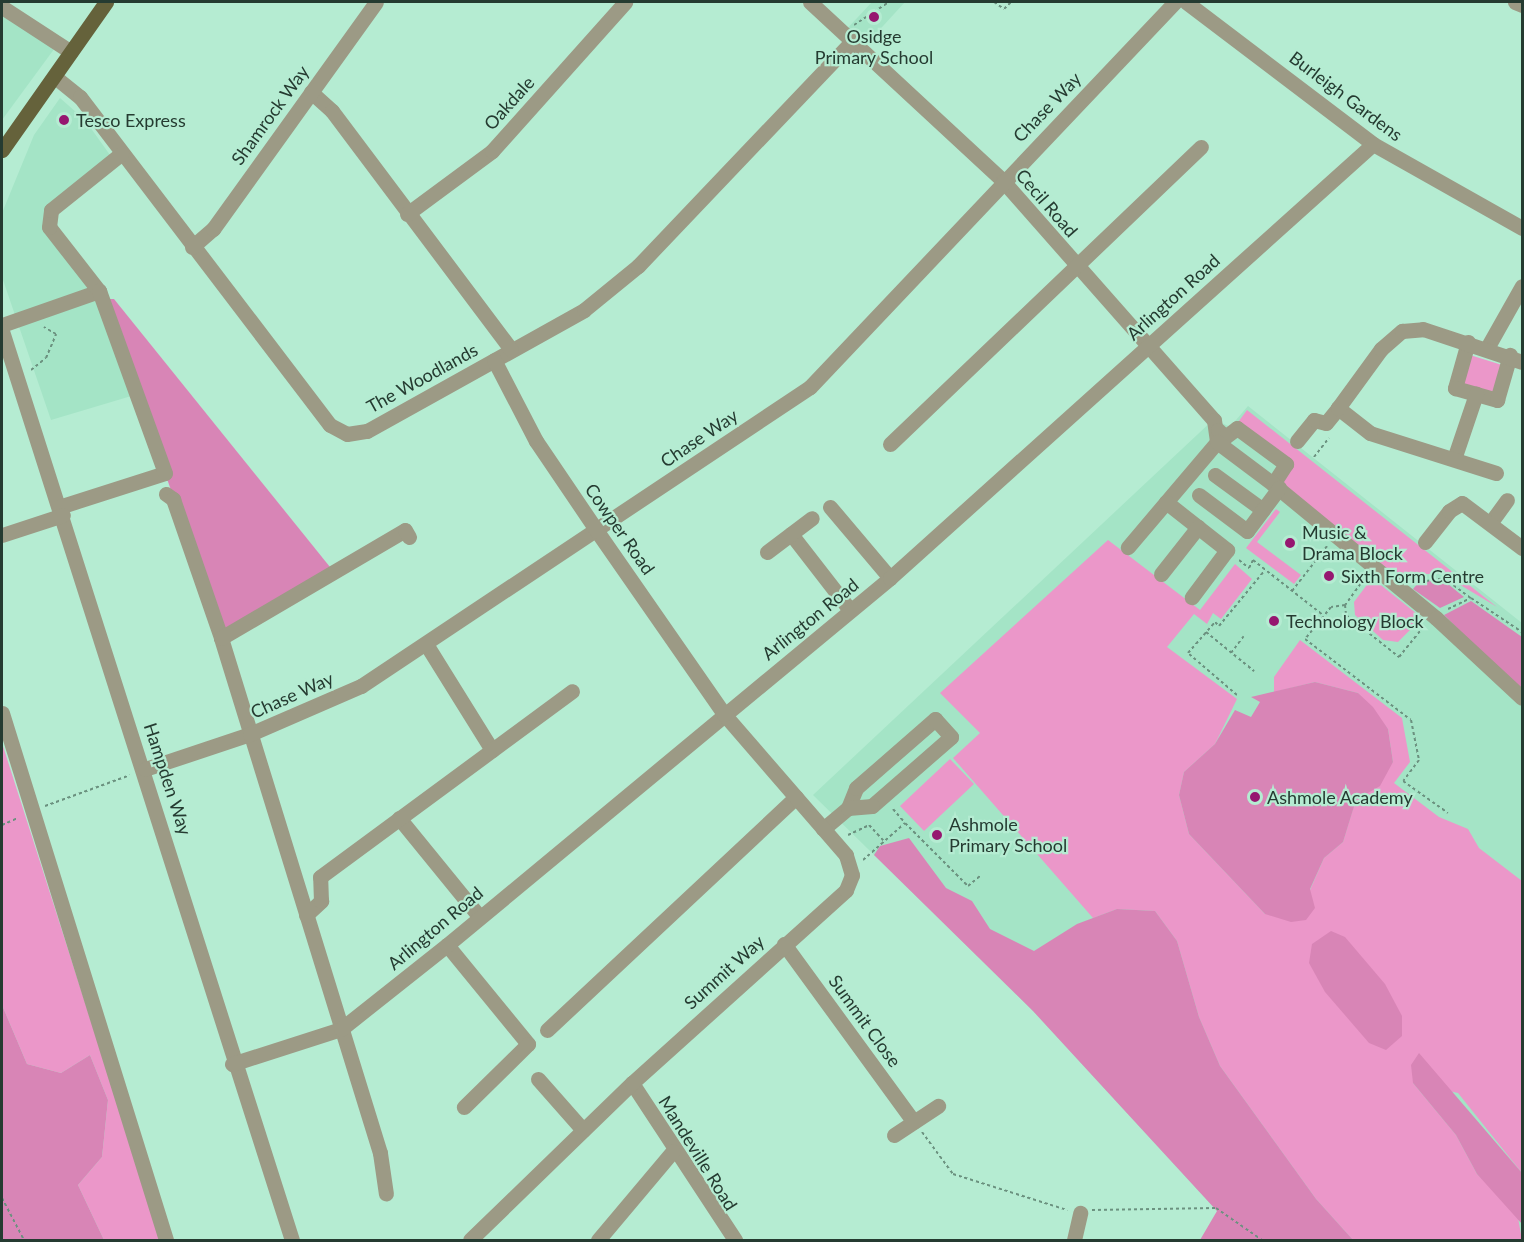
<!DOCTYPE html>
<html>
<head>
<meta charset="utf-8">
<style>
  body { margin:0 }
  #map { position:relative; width:1524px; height:1242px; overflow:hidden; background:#b5ecd2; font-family:Lato,sans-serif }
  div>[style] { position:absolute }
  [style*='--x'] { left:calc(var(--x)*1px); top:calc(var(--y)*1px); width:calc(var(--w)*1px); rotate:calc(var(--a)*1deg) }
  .built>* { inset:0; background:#a4e4c6 }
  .green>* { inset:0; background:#eb97c9 }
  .forest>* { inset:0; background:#d885b6 }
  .path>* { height:2px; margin-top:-1px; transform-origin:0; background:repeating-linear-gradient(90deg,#6b917f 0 3px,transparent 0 6px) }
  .minor>* { height:15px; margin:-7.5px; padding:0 7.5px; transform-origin:7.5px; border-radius:7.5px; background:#9c9a85 }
  .major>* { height:15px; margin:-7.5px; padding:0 7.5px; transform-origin:7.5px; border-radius:7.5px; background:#65623b }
  .dots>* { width:16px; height:16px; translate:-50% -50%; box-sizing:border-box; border:3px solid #b5ecd2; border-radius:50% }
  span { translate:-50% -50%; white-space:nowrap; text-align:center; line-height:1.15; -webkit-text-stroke:4.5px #b5ecd2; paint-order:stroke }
  .poi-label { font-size:18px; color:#253b31 }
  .left { translate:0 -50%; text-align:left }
  .street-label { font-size:18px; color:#253b31 }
  .frame { position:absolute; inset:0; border:3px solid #253b31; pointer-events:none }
</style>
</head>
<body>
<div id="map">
  <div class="built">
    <i style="clip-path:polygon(2px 2px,60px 41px,2px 120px)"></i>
    <i style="clip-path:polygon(872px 2px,905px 2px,862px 49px,844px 32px)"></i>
    <i style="clip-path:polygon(60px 98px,85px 120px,115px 162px,51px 209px,48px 227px,105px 299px,138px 394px,51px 420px,2px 277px,2px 213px,34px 135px)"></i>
    <i style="clip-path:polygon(1248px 406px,1522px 623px,1522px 1240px,1256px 1240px,1217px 1211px,1033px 1011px,813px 795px,1214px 419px,1230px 427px)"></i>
  </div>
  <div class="green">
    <i style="clip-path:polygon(1470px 355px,1502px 365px,1493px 394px,1461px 384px)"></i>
    <i style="clip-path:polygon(1247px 410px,1497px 607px,1442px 574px,1416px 574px,1407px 583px,1367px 555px,1279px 482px,1290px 463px,1236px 425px)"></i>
    <i style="clip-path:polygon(1276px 509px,1280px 512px,1257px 542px,1301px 575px,1294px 584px,1246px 548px)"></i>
    <i style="clip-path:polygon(1108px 540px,1200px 610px,1235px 564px,1252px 579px,1221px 619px,1213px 613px,1207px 624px,1194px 614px,1167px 647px,1237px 699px,1215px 744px,1184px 772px,1179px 795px,1189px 834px,1265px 914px,1310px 890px,1324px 858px,1343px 842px,1356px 799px,1393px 762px,1388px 729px,1358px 693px,1315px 682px,1274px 692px,1274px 677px,1300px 640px,1402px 718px,1410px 762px,1394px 783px,1439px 817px,1468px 829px,1479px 848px,1522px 881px,1522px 1173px,1458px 1093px,1413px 1083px,1456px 1135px,1477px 1174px,1517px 1212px,1522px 1240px,1353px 1240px,1316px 1199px,1220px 1066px,1199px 1017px,1177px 941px,1155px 911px,1117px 909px,1093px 918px,953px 758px,980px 733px,940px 693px)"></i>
    <i style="clip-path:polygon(1372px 578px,1422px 618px,1398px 642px,1383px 640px,1355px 615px,1354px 602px)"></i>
    <i style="clip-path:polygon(2px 743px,161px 1240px,104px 1240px,78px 1185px,102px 1157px,108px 1100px,90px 1055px,61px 1073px,27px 1064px,2px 1005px)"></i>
    <i style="clip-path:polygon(950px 759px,974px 784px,924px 831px,900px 806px)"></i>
  </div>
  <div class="forest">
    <i style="clip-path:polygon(105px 299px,114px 299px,334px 572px,222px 638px)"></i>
    <i style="clip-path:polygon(1443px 580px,1464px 597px,1440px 608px,1413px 589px,1420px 581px)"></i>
    <i style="clip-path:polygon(1471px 601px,1522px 637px,1522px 692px,1444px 615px)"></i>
    <i style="clip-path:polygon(1315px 682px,1358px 693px,1373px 707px,1388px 729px,1393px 762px,1380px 786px,1356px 800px,1343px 842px,1324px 858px,1310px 889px,1315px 908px,1306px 920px,1291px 922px,1265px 914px,1189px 834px,1179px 795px,1184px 772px,1215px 744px,1235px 710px,1251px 717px,1260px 702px,1251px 697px)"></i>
    <i style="clip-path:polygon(909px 838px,946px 888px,972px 901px,990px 929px,1034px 951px,1077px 924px,1117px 909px,1155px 911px,1177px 941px,1199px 1017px,1220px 1066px,1316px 1199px,1353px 1240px,1200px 1240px,1217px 1211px,1033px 1011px,874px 855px,880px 846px)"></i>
    <i style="clip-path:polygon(1331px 931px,1345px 937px,1385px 984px,1402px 1016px,1402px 1036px,1386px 1050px,1369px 1043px,1325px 992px,1309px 963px,1312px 944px)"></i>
    <i style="clip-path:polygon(2px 1005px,27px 1064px,61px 1073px,90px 1055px,108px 1100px,102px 1157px,78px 1185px,104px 1240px,2px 1240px)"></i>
    <i style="clip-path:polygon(1419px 1053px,1522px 1173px,1522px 1224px,1477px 1174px,1456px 1135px,1413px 1083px,1411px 1065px)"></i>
  </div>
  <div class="path">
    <i style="--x:994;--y:2;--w:12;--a:35"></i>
    <i style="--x:1004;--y:9;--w:10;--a:-45"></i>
    <i style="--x:854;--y:25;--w:42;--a:-33.3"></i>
    <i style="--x:31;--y:370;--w:19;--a:-39"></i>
    <i style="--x:46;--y:358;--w:26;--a:-67"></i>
    <i style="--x:56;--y:334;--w:14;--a:-150"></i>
    <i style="--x:1314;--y:457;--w:24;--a:-52"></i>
    <i style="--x:1239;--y:560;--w:13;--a:39"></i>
    <i style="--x:1249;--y:568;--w:9;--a:-63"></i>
    <i style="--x:1253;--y:560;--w:89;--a:38.2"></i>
    <i style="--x:1364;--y:579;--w:32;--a:126"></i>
    <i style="--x:1345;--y:605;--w:10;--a:84"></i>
    <i style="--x:1346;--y:615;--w:68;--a:38.4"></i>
    <i style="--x:1399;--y:657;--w:40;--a:-51"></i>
    <i style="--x:1414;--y:583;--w:30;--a:-9"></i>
    <i style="--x:1444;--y:578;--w:34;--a:37"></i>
    <i style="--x:1292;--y:591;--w:57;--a:-52.1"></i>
    <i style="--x:1345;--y:605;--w:14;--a:172"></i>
    <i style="--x:1331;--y:607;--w:41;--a:129.1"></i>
    <i style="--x:1305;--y:639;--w:133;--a:37.4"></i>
    <i style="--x:1411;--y:720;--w:41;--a:78.7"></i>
    <i style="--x:1419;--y:760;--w:26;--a:127"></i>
    <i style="--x:1403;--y:781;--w:55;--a:35.4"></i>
    <i style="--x:1448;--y:609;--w:25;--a:-26"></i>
    <i style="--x:1471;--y:598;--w:61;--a:33.7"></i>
    <i style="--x:1206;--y:632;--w:62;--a:39.1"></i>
    <i style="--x:1231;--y:653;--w:21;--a:-53"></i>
    <i style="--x:1237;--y:695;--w:65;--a:-139.4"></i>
    <i style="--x:1188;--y:653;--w:41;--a:-48.9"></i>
    <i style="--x:1215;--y:622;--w:6;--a:45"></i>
    <i style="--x:1219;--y:626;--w:72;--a:-50.6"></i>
    <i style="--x:45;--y:806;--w:90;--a:-20"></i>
    <i style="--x:893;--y:809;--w:18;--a:49"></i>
    <i style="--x:2;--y:825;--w:17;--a:-24"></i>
    <i style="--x:848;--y:835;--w:23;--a:-25"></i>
    <i style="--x:869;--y:825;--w:21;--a:47"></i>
    <i style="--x:863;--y:860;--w:56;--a:-41.4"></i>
    <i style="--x:905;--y:823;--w:89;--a:45"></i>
    <i style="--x:968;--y:886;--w:16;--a:-40"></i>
    <i style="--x:922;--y:1132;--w:52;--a:53.6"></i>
    <i style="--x:953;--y:1174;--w:120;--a:17.5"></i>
    <i style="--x:2;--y:1198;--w:47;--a:62.4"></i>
    <i style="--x:1092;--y:1210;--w:124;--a:-0.9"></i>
    <i style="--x:1216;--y:1208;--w:56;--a:34.8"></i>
  </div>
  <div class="minor">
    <i style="--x:810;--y:2;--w:263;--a:42.8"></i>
    <i style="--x:1003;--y:181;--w:319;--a:48.6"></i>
    <i style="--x:1214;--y:420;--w:22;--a:82"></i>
    <i style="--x:1217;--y:442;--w:138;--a:130.3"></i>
    <i style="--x:1186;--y:2;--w:235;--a:37.2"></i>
    <i style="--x:1373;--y:144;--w:171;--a:29.4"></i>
    <i style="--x:1515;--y:2;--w:8;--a:23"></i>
    <i style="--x:2;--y:7;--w:82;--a:33.1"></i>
    <i style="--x:55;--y:77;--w:32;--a:39"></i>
    <i style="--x:80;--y:97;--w:412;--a:52.7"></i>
    <i style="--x:330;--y:425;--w:19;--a:28"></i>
    <i style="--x:347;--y:434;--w:20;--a:-9"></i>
    <i style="--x:367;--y:431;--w:248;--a:-29.1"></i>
    <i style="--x:584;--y:310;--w:70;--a:-39.2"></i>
    <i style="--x:638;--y:266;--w:312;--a:-46.4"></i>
    <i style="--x:311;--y:92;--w:28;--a:42"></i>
    <i style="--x:332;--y:111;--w:298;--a:53.1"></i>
    <i style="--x:407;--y:214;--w:106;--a:-36.5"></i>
    <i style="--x:492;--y:151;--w:200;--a:-48.2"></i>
    <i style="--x:192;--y:247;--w:28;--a:-41"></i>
    <i style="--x:213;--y:229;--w:279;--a:-54.3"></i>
    <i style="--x:2;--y:325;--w:103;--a:-19.3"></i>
    <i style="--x:99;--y:291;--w:81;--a:-128"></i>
    <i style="--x:49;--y:227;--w:17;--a:-83"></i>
    <i style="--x:51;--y:210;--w:90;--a:-38.7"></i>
    <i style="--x:2;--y:331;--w:954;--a:72.31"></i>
    <i style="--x:1468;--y:342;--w:48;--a:105.8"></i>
    <i style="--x:1455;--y:388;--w:44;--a:15.9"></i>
    <i style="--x:1497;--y:400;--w:47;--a:-73.9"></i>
    <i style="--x:1487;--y:348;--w:71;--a:-60.6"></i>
    <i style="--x:1218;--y:430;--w:10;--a:45"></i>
    <i style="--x:1225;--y:437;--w:15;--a:-37"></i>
    <i style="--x:1237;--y:428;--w:61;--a:36.3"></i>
    <i style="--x:1286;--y:464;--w:24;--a:123"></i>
    <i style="--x:1273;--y:484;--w:211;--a:39.4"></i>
    <i style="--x:1436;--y:618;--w:117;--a:42.9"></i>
    <i style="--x:1297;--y:441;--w:27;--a:-51"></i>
    <i style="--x:1314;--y:420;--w:12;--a:14"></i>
    <i style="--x:1326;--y:423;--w:19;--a:-51"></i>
    <i style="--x:1217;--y:442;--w:70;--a:36.9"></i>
    <i style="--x:890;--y:444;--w:430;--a:-43.7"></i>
    <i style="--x:1454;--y:459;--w:69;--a:-71.3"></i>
    <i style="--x:1496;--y:473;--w:132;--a:-162.4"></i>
    <i style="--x:1370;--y:433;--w:41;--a:-142"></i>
    <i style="--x:1338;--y:408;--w:73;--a:-53.9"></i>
    <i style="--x:1381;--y:349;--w:28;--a:-41"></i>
    <i style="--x:1402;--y:331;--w:21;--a:-5"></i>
    <i style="--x:1423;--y:329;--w:104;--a:18.4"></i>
    <i style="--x:1215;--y:475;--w:59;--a:36.1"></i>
    <i style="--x:166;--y:494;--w:9;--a:36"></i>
    <i style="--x:173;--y:499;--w:147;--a:70.9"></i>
    <i style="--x:221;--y:638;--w:539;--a:72.84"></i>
    <i style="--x:380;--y:1153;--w:41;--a:81.7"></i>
    <i style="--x:1199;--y:495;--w:60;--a:36.9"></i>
    <i style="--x:1247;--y:531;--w:54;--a:-53.3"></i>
    <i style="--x:1166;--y:502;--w:78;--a:38.2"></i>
    <i style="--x:1227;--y:550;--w:59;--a:126.7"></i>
    <i style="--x:59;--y:507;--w:111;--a:-17.8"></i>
    <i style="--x:165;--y:473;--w:194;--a:-109.9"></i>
    <i style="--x:830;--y:507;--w:93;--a:49.8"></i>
    <i style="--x:1491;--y:522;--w:27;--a:-54"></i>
    <i style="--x:791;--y:534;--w:96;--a:52.2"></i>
    <i style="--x:2;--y:535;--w:64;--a:-18.2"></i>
    <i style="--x:1425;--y:542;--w:39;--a:-52"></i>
    <i style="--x:1449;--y:511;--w:15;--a:-32"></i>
    <i style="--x:1462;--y:503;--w:75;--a:36.9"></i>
    <i style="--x:767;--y:552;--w:56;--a:-37.1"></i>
    <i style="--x:1161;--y:574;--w:60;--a:-51.8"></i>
    <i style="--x:221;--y:638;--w:213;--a:-30.4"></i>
    <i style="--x:405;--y:530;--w:8;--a:60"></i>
    <i style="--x:426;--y:644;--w:125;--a:58.1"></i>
    <i style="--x:2;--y:713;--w:552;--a:72.71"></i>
    <i style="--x:145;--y:769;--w:111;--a:-18.4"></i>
    <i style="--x:250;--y:734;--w:121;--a:-23.4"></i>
    <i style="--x:361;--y:686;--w:539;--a:-33.66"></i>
    <i style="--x:810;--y:387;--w:531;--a:-46.53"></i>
    <i style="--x:399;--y:818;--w:127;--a:50.8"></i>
    <i style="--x:823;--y:829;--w:33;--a:-40"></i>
    <i style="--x:848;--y:808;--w:22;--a:-68"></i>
    <i style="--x:856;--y:788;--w:105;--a:-41.1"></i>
    <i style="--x:935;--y:719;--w:24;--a:48"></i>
    <i style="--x:951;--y:737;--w:105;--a:138.9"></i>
    <i style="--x:872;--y:806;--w:24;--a:175"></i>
    <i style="--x:306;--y:915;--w:21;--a:-43"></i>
    <i style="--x:321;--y:901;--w:24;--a:-92"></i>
    <i style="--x:320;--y:877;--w:313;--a:-36.4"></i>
    <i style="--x:784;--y:944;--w:220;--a:53.9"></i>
    <i style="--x:447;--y:945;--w:128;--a:50.7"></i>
    <i style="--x:528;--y:1044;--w:90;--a:135.5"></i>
    <i style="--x:547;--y:1030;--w:341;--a:-43.1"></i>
    <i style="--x:232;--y:1064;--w:114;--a:-17.8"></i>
    <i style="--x:341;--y:1029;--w:135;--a:-38.4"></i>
    <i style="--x:447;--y:945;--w:575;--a:-39.64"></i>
    <i style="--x:890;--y:578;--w:649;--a:-41.94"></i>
    <i style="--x:538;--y:1079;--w:68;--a:48.6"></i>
    <i style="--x:632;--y:1083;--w:188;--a:56.7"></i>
    <i style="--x:894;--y:1135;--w:53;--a:-33.4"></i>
    <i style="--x:470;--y:1240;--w:226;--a:-44.1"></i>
    <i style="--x:632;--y:1083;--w:288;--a:-42"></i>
    <i style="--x:846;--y:890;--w:16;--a:-68"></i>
    <i style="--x:852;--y:875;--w:21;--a:-107"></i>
    <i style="--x:846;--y:855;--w:186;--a:-130.9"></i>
    <i style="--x:724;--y:714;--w:223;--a:-124.8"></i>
    <i style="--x:597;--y:531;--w:109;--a:-124.1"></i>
    <i style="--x:536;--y:441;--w:91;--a:-117.4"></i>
    <i style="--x:598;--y:1240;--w:116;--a:-49.9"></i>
    <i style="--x:1074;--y:1240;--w:28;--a:-77"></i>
  </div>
  <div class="major">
    <i style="--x:2;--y:150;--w:181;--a:-54.9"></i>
  </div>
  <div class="dots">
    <i style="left:874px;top:17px;background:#961770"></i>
    <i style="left:64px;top:120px;background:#961770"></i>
    <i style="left:1290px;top:543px;background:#961770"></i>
    <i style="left:1329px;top:576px;background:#961770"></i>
    <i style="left:1274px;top:621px;background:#961770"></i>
    <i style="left:1255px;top:797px;background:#961770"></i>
    <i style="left:937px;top:835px;background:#961770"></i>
  </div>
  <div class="poi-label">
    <span style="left:874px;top:47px">Osidge<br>Primary School</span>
    <span class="left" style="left:76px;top:120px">Tesco Express</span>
    <span class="left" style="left:1302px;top:543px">Music &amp;<br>Drama Block</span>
    <span class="left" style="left:1341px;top:576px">Sixth Form Centre</span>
    <span class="left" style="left:1286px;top:621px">Technology Block</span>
    <span class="left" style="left:1267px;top:797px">Ashmole Academy</span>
    <span class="left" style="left:949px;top:835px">Ashmole<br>Primary School</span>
  </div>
  <div class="street-label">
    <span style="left:1346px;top:96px;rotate:37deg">Burleigh Gardens</span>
    <span style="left:509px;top:103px;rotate:-48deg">Oakdale</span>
    <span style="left:1047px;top:107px;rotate:-46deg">Chase Way</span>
    <span style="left:270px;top:115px;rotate:-54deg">Shamrock Way</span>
    <span style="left:1047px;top:203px;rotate:49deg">Cecil Road</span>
    <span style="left:1173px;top:297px;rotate:-42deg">Arlington Road</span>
    <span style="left:422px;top:378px;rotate:-29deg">The Woodlands</span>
    <span style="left:699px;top:438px;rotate:-34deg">Chase Way</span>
    <span style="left:620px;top:529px;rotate:55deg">Cowper Road</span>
    <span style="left:810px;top:619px;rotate:-39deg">Arlington Road</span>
    <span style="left:292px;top:695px;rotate:-24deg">Chase Way</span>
    <span style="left:168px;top:779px;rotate:72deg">Hampden Way</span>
    <span style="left:435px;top:928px;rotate:-40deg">Arlington Road</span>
    <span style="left:724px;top:972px;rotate:-42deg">Summit Way</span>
    <span style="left:865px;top:1021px;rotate:54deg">Summit Close</span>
    <span style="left:698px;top:1153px;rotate:58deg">Mandeville Road</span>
  </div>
  <div class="frame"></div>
</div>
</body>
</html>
